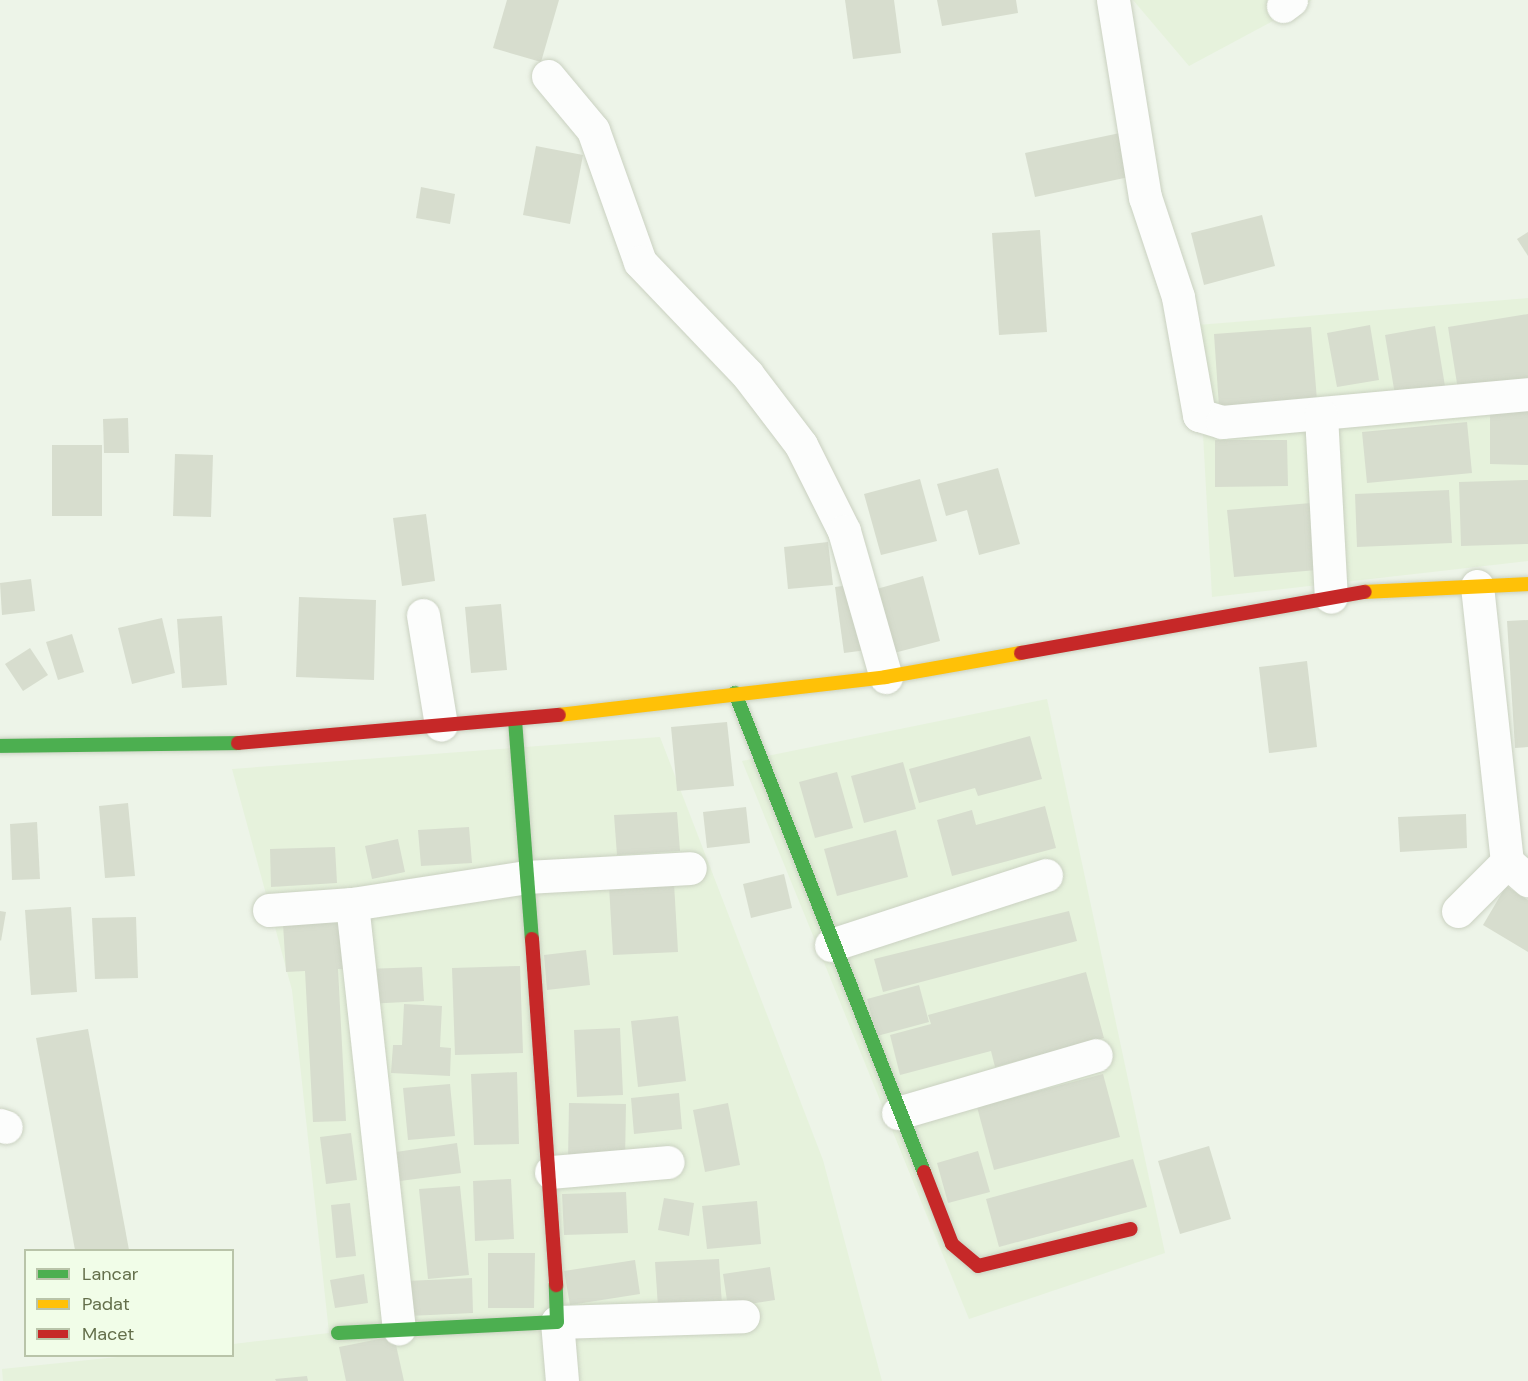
<!DOCTYPE html>
<html>
<head>
<meta charset="utf-8">
<style>
  body { margin:0 }
  #map { position:relative; width:1528px; height:1381px; overflow:hidden; background:#edf4e8; font-family:"DM Sans",sans-serif }
  div>[style] { position:absolute }
  [style*='--x'] { left:calc(var(--x)*1px); top:calc(var(--y)*1px); width:calc(var(--w)*1px); rotate:calc(var(--a)*1deg) }
  .residential>* { inset:0; background:#e6f2dc }
  .building>* { inset:0; background:#d7ddce }
  .roads { filter:drop-shadow(0 0 2px #cad1c1) drop-shadow(0 0 2px #cad1c1) }
  .street>* { height:33px; margin:-16.5px; padding:0 16.5px; transform-origin:16.5px; border-radius:16.5px; background:#fcfdfc }
  .fast>* { height:14px; margin:-7px; padding:0 7px; transform-origin:7px; border-radius:7px; background:#4caf50 }
  .slow>* { height:14px; margin:-7px; padding:0 7px; transform-origin:7px; border-radius:7px; background:#ffc107 }
  .jam>* { height:14px; margin:-7px; padding:0 7px; transform-origin:7px; border-radius:7px; background:#c62828 }
  span { translate:-50% -50%; white-space:nowrap; text-align:center; line-height:1.15; -webkit-text-stroke:4.5px #f1fde8; paint-order:stroke }
  .legend { position:absolute; left:24px; top:1249px; width:210px; height:108px; box-sizing:border-box; background:#f1fde8; border:2px solid #b9c4a9; margin:0; padding:8px 10px; list-style:none; font-size:18px; color:#646f4b }
  .legend li { display:flex; align-items:center; gap:12px; height:30px }
  .legend b { width:30px; border:2px solid #b9c4a9 }
</style>
</head>
<body>
<div id="map">
  <div class="residential">
    <i style="clip-path:polygon(1133px 0,1312px 0,1189px 66px)"></i>
    <i style="clip-path:polygon(1528px 298px,1528px 561px,1212px 597px,1197px 325px)"></i>
    <i style="clip-path:polygon(1047px 699px,1165px 1253px,969px 1319px,742px 761px)"></i>
    <i style="clip-path:polygon(660px 737px,823px 1160px,882px 1381px,3px 1381px,2px 1369px,127px 1356px,232px 1356px,233px 1344px,329px 1333px,292px 990px,232px 769px)"></i>
  </div>
  <div class="building">
    <i style="clip-path:polygon(507px 0,559px 0,541px 62px,493px 48px)"></i>
    <i style="clip-path:polygon(845px 0,894px 0,901px 53px,853px 59px)"></i>
    <i style="clip-path:polygon(937px 0,1016px 0,1018px 13px,942px 26px)"></i>
    <i style="clip-path:polygon(1120px 133px,1129px 177px,1035px 197px,1025px 153px)"></i>
    <i style="clip-path:polygon(536px 146px,583px 155px,570px 224px,523px 215px)"></i>
    <i style="clip-path:polygon(421px 187px,455px 194px,450px 224px,416px 218px)"></i>
    <i style="clip-path:polygon(1262px 215px,1275px 266px,1204px 285px,1191px 233px)"></i>
    <i style="clip-path:polygon(1040px 230px,1047px 332px,999px 335px,992px 233px)"></i>
    <i style="clip-path:polygon(1528px 232px,1528px 256px,1517px 239px)"></i>
    <i style="clip-path:polygon(1528px 314px,1528px 379px,1458px 390px,1448px 327px)"></i>
    <i style="clip-path:polygon(1370px 325px,1379px 380px,1337px 387px,1327px 333px)"></i>
    <i style="clip-path:polygon(1435px 326px,1445px 386px,1395px 395px,1385px 335px)"></i>
    <i style="clip-path:polygon(1311px 327px,1317px 400px,1219px 407px,1214px 334px)"></i>
    <i style="clip-path:polygon(1490px 401px,1528px 401px,1528px 465px,1490px 464px)"></i>
    <i style="clip-path:polygon(128px 418px,129px 453px,104px 453px,103px 419px)"></i>
    <i style="clip-path:polygon(1467px 422px,1472px 473px,1367px 483px,1362px 432px)"></i>
    <i style="clip-path:polygon(1215px 440px,1287px 440px,1288px 486px,1215px 487px)"></i>
    <i style="clip-path:polygon(52px 445px,102px 445px,102px 516px,52px 516px)"></i>
    <i style="clip-path:polygon(175px 454px,213px 455px,211px 517px,173px 516px)"></i>
    <i style="clip-path:polygon(998px 468px,1020px 544px,979px 555px,967px 510px,946px 516px,937px 484px)"></i>
    <i style="clip-path:polygon(920px 479px,937px 541px,881px 555px,864px 494px)"></i>
    <i style="clip-path:polygon(1528px 480px,1528px 544px,1461px 546px,1459px 482px)"></i>
    <i style="clip-path:polygon(1449px 490px,1452px 543px,1357px 547px,1355px 494px)"></i>
    <i style="clip-path:polygon(1311px 503px,1317px 570px,1234px 577px,1227px 510px)"></i>
    <i style="clip-path:polygon(426px 514px,435px 581px,402px 586px,393px 518px)"></i>
    <i style="clip-path:polygon(828px 542px,833px 585px,788px 589px,784px 547px)"></i>
    <i style="clip-path:polygon(923px 576px,940px 641px,890px 654px,873px 590px)"></i>
    <i style="clip-path:polygon(31px 579px,35px 611px,2px 615px,0 583px)"></i>
    <i style="clip-path:polygon(857px 584px,867px 650px,844px 653px,835px 587px)"></i>
    <i style="clip-path:polygon(299px 597px,376px 600px,374px 680px,296px 677px)"></i>
    <i style="clip-path:polygon(501px 604px,507px 670px,471px 673px,465px 607px)"></i>
    <i style="clip-path:polygon(222px 616px,227px 685px,182px 688px,177px 619px)"></i>
    <i style="clip-path:polygon(162px 618px,175px 673px,132px 684px,118px 628px)"></i>
    <i style="clip-path:polygon(1528px 620px,1528px 747px,1515px 748px,1507px 621px)"></i>
    <i style="clip-path:polygon(72px 634px,84px 672px,58px 680px,46px 642px)"></i>
    <i style="clip-path:polygon(30px 648px,48px 675px,23px 691px,5px 664px)"></i>
    <i style="clip-path:polygon(1307px 661px,1317px 747px,1269px 753px,1259px 667px)"></i>
    <i style="clip-path:polygon(727px 722px,734px 786px,677px 791px,671px 727px)"></i>
    <i style="clip-path:polygon(1030px 736px,1042px 779px,978px 796px,975px 788px,919px 803px,909px 769px)"></i>
    <i style="clip-path:polygon(903px 762px,916px 809px,864px 823px,851px 776px)"></i>
    <i style="clip-path:polygon(837px 772px,853px 828px,815px 838px,799px 782px)"></i>
    <i style="clip-path:polygon(128px 803px,135px 876px,105px 878px,99px 806px)"></i>
    <i style="clip-path:polygon(1045px 806px,1056px 848px,952px 876px,937px 820px,972px 810px,976px 825px)"></i>
    <i style="clip-path:polygon(746px 807px,750px 843px,707px 848px,703px 812px)"></i>
    <i style="clip-path:polygon(677px 812px,680px 851px,617px 855px,614px 815px)"></i>
    <i style="clip-path:polygon(1466px 814px,1467px 848px,1400px 852px,1398px 817px)"></i>
    <i style="clip-path:polygon(37px 822px,40px 879px,12px 880px,10px 824px)"></i>
    <i style="clip-path:polygon(469px 827px,472px 863px,421px 866px,418px 830px)"></i>
    <i style="clip-path:polygon(896px 830px,908px 877px,837px 896px,824px 849px)"></i>
    <i style="clip-path:polygon(398px 839px,405px 872px,372px 879px,365px 846px)"></i>
    <i style="clip-path:polygon(335px 847px,337px 883px,271px 887px,270px 849px)"></i>
    <i style="clip-path:polygon(784px 874px,792px 908px,751px 918px,743px 884px)"></i>
    <i style="clip-path:polygon(674px 883px,678px 952px,613px 955px,609px 886px)"></i>
    <i style="clip-path:polygon(1506px 886px,1528px 900px,1528px 952px,1483px 925px)"></i>
    <i style="clip-path:polygon(71px 907px,77px 992px,31px 995px,25px 910px)"></i>
    <i style="clip-path:polygon(0 911px,6px 912px,1px 941px,0 940px)"></i>
    <i style="clip-path:polygon(1069px 911px,1077px 941px,883px 992px,874px 959px)"></i>
    <i style="clip-path:polygon(136px 917px,138px 978px,95px 979px,92px 918px)"></i>
    <i style="clip-path:polygon(349px 921px,352px 969px,338px 969px,346px 1121px,313px 1122px,305px 971px,286px 972px,283px 924px)"></i>
    <i style="clip-path:polygon(586px 950px,590px 985px,547px 990px,544px 955px)"></i>
    <i style="clip-path:polygon(520px 966px,523px 1053px,455px 1055px,452px 968px)"></i>
    <i style="clip-path:polygon(422px 967px,424px 1001px,367px 1004px,365px 969px)"></i>
    <i style="clip-path:polygon(1086px 972px,1104px 1038px,995px 1067px,991px 1051px,900px 1075px,890px 1035px,931px 1024px,928px 1015px)"></i>
    <i style="clip-path:polygon(919px 985px,929px 1022px,877px 1036px,867px 999px)"></i>
    <i style="clip-path:polygon(404px 1004px,442px 1006px,440px 1047px,451px 1048px,450px 1076px,391px 1073px,393px 1045px,402px 1045px)"></i>
    <i style="clip-path:polygon(678px 1016px,686px 1081px,638px 1087px,631px 1021px)"></i>
    <i style="clip-path:polygon(620px 1028px,623px 1095px,577px 1097px,574px 1030px)"></i>
    <i style="clip-path:polygon(88px 1029px,129px 1250px,75px 1250px,36px 1038px)"></i>
    <i style="clip-path:polygon(517px 1072px,519px 1144px,474px 1145px,471px 1074px)"></i>
    <i style="clip-path:polygon(1103px 1074px,1120px 1137px,994px 1170px,977px 1107px)"></i>
    <i style="clip-path:polygon(450px 1084px,455px 1136px,408px 1140px,403px 1088px)"></i>
    <i style="clip-path:polygon(679px 1093px,682px 1129px,634px 1134px,631px 1098px)"></i>
    <i style="clip-path:polygon(569px 1103px,626px 1104px,625px 1161px,568px 1160px)"></i>
    <i style="clip-path:polygon(728px 1103px,740px 1165px,705px 1172px,693px 1110px)"></i>
    <i style="clip-path:polygon(351px 1133px,357px 1180px,326px 1184px,320px 1137px)"></i>
    <i style="clip-path:polygon(457px 1143px,461px 1173px,400px 1181px,396px 1152px)"></i>
    <i style="clip-path:polygon(1209px 1146px,1231px 1219px,1180px 1234px,1158px 1161px)"></i>
    <i style="clip-path:polygon(978px 1151px,990px 1192px,948px 1203px,937px 1163px)"></i>
    <i style="clip-path:polygon(1133px 1159px,1147px 1207px,999px 1247px,986px 1199px)"></i>
    <i style="clip-path:polygon(511px 1179px,514px 1239px,475px 1241px,473px 1181px)"></i>
    <i style="clip-path:polygon(460px 1186px,469px 1275px,428px 1279px,419px 1189px)"></i>
    <i style="clip-path:polygon(626px 1192px,628px 1233px,564px 1235px,562px 1194px)"></i>
    <i style="clip-path:polygon(664px 1198px,694px 1203px,689px 1236px,658px 1230px)"></i>
    <i style="clip-path:polygon(757px 1201px,761px 1244px,707px 1249px,702px 1206px)"></i>
    <i style="clip-path:polygon(350px 1203px,356px 1256px,336px 1258px,331px 1205px)"></i>
    <i style="clip-path:polygon(488px 1253px,535px 1253px,534px 1308px,488px 1308px)"></i>
    <i style="clip-path:polygon(719px 1259px,722px 1305px,658px 1307px,655px 1262px)"></i>
    <i style="clip-path:polygon(635px 1260px,640px 1294px,570px 1305px,564px 1271px)"></i>
    <i style="clip-path:polygon(770px 1267px,775px 1300px,728px 1307px,723px 1274px)"></i>
    <i style="clip-path:polygon(364px 1274px,368px 1303px,335px 1308px,330px 1280px)"></i>
    <i style="clip-path:polygon(472px 1278px,473px 1313px,408px 1316px,406px 1281px)"></i>
    <i style="clip-path:polygon(394px 1336px,404px 1381px,346px 1381px,339px 1347px)"></i>
    <i style="clip-path:polygon(307px 1376px,308px 1381px,276px 1381px,275px 1379px)"></i>
  </div>
  <div class="roads">
    <div class="street">
      <i style="--x:1113;--y:0;--w:200;--a:80.8"></i>
      <i style="--x:1145;--y:197;--w:105;--a:71.7"></i>
      <i style="--x:1178;--y:297;--w:120;--a:79.9"></i>
      <i style="--x:1199;--y:415;--w:24;--a:17"></i>
      <i style="--x:1222;--y:422;--w:307;--a:-5.2"></i>
      <i style="--x:1283;--y:6;--w:10;--a:-37"></i>
      <i style="--x:548;--y:76;--w:70;--a:50.2"></i>
      <i style="--x:593;--y:130;--w:140;--a:70.4"></i>
      <i style="--x:640;--y:262;--w:155;--a:46.3"></i>
      <i style="--x:747;--y:374;--w:89;--a:52.7"></i>
      <i style="--x:801;--y:445;--w:96;--a:63.4"></i>
      <i style="--x:844;--y:531;--w:152;--a:74"></i>
      <i style="--x:1321;--y:415;--w:182;--a:86.9"></i>
      <i style="--x:1477;--y:586;--w:278;--a:83.8"></i>
      <i style="--x:1507;--y:862;--w:28;--a:41"></i>
      <i style="--x:423;--y:615;--w:111;--a:80.7"></i>
      <i style="--x:352;--y:904;--w:427;--a:83.7"></i>
      <i style="--x:269;--y:910;--w:83;--a:-4.1"></i>
      <i style="--x:352;--y:904;--w:176;--a:-8.8"></i>
      <i style="--x:526;--y:877;--w:164;--a:-3.1"></i>
      <i style="--x:1458;--y:911;--w:69;--a:-45"></i>
      <i style="--x:831;--y:945;--w:226;--a:-18"></i>
      <i style="--x:898;--y:1113;--w:206;--a:-16.3"></i>
      <i style="--x:0;--y:1125;--w:6;--a:18"></i>
      <i style="--x:551;--y:1172;--w:117;--a:-4.9"></i>
      <i style="--x:562;--y:1381;--w:59;--a:-94.8"></i>
      <i style="--x:557;--y:1322;--w:186;--a:-1.8"></i>
    </div>
    <div class="fast">
      <i style="--x:735;--y:693;--w:515;--a:68.47"></i>
      <i style="--x:515;--y:720;--w:220;--a:85.6"></i>
      <i style="--x:0;--y:746;--w:238;--a:-0.7"></i>
      <i style="--x:338;--y:1333;--w:219;--a:-2.9"></i>
      <i style="--x:557;--y:1322;--w:37;--a:-92"></i>
    </div>
    <div class="slow">
      <i style="--x:1365;--y:592;--w:163;--a:-2.8"></i>
      <i style="--x:559;--y:715;--w:329;--a:-6.6"></i>
      <i style="--x:886;--y:677;--w:137;--a:-10.1"></i>
    </div>
    <div class="jam">
      <i style="--x:1021;--y:653;--w:349;--a:-10.1"></i>
      <i style="--x:238;--y:743;--w:322;--a:-5"></i>
      <i style="--x:532;--y:939;--w:347;--a:86"></i>
      <i style="--x:924;--y:1172;--w:77;--a:68.7"></i>
      <i style="--x:952;--y:1244;--w:34;--a:40"></i>
      <i style="--x:978;--y:1266;--w:157;--a:-13.6"></i>
    </div>
  </div>
  <ul class="legend">
  <li><b style="height:8px;background:#4caf50"></b>Lancar</li>
  <li><b style="height:8px;background:#ffc107"></b>Padat</li>
  <li><b style="height:8px;background:#c62828"></b>Macet</li>
  </ul>
</div>
</body>
</html>
